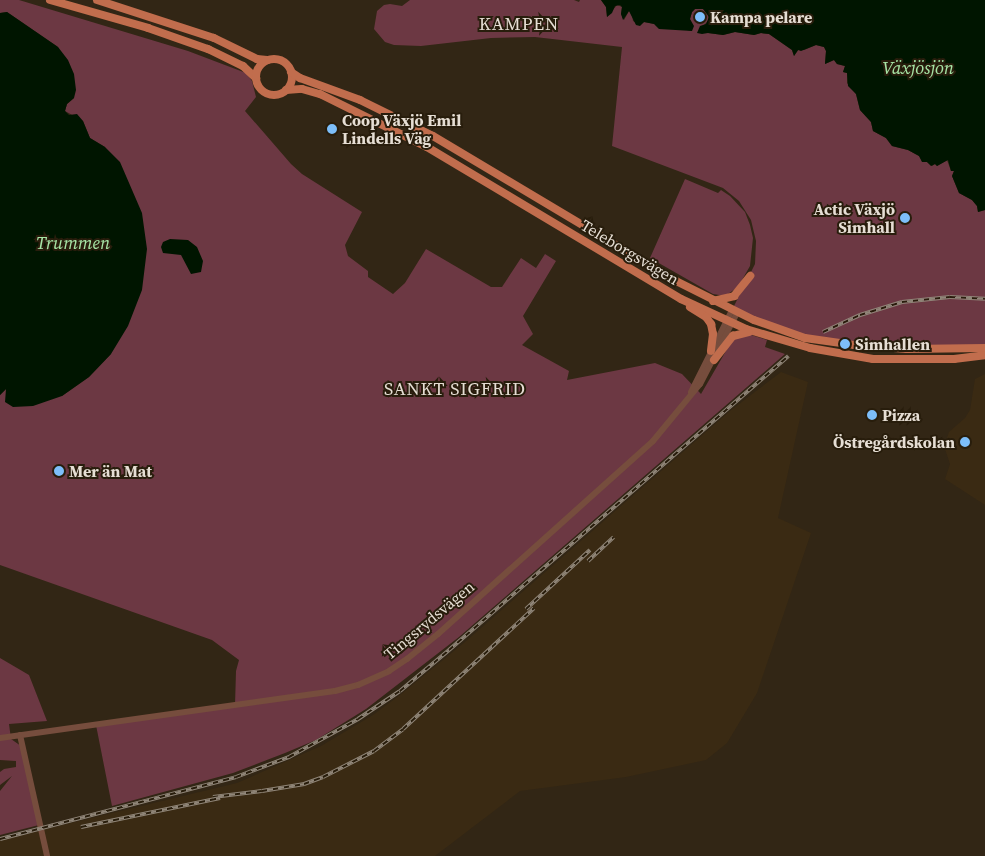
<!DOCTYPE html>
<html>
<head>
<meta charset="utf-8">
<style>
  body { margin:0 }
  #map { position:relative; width:985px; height:856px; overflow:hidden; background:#322615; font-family:"Source Serif 4",serif }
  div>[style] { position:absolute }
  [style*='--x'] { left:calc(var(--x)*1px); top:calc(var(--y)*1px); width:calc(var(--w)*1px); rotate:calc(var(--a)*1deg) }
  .built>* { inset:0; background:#3a2a13 }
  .green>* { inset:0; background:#6c3843 }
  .water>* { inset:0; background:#001500 }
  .minor>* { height:6px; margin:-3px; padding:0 3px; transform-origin:3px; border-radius:3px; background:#764d3d }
  .major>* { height:8px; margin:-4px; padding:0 4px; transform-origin:4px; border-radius:4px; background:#c16d4d }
  .major>.ring { margin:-4px; padding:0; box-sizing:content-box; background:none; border:8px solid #c16d4d; border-radius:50% }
  .rail>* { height:4px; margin-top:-2px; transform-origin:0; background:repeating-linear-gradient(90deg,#281d0c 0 5.5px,#908679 0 11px); box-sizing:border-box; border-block:1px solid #908679 }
  .dots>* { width:14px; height:14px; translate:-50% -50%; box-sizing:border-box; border:2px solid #281d0c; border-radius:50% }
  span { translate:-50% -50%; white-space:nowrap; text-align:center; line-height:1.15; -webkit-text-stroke:4px #281d0c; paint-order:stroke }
  .poi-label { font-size:16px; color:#e6ded4; font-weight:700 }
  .left { translate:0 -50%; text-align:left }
  .right { translate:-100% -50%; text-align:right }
  .street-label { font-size:16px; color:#e6ded4 }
  .neighbourhood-label { font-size:18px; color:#e6ded4; letter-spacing:1px }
  .water-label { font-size:18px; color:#a7e5a6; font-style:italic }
</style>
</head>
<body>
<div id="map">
  <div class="built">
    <i style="clip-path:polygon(781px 372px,808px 382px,778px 518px,811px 533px,757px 693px,727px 743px,706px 760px,626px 777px,520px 791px,435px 856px,0 856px,0 840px,237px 783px,321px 746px,373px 715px,400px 695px,465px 642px,730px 411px)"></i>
    <i style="clip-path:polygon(985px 374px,985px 505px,945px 479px,950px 464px,944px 446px,949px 432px,965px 418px,970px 410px,975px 379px)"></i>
  </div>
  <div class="green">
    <i style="clip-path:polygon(0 0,19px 0,188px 51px,246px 73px,252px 81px,256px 97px,245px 111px,291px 164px,302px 174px,362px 212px,345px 245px,348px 256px,368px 271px,368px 277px,393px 294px,405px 283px,426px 249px,491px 287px,502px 287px,521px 258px,536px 268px,545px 254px,556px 261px,523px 316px,533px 334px,522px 345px,569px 371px,567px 380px,655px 363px,682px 374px,701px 394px,730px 344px,738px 335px,745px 333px,767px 340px,765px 347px,785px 354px,459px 637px,366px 709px,316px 740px,285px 753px,233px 773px,112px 806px,96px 725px,235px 705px,236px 671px,239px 660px,212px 640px,0 565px,0 395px,6px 389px,6px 394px,62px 396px,89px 377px,111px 354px,105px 147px,90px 138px,83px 121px,65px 111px,67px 104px,74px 98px,58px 47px,7px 12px,0 13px)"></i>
    <i style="clip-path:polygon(410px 0,574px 0,579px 2px,580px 0,601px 0,606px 7px,607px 17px,617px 5px,622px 7px,621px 14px,624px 20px,629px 11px,632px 14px,633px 21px,640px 25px,644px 22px,692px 31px,690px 19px,692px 12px,695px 9px,703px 9px,708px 14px,708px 21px,704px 25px,708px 33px,723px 35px,735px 32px,754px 35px,761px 33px,769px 34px,792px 50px,794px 56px,799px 49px,804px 50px,816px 45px,824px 47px,826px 51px,825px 64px,834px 60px,837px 64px,845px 66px,843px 72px,847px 73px,847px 83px,856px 94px,860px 110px,871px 122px,873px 131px,886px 138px,892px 146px,908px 150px,919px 156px,923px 162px,927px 162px,932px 166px,935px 164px,937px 166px,947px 160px,951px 171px,954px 171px,952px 176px,959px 193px,972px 200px,977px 206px,978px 212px,985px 210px,985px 348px,907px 349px,805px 338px,732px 310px,755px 264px,756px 241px,751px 220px,739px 201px,723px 188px,612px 146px,622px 47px,535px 37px,491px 38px,421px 46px,394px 45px,385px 42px,374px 29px,377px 11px,384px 5px,390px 4px,402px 6px)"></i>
    <i style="clip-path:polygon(685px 179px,718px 193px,721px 190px,730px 196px,745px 212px,750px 225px,753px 238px,750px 266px,738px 287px,725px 296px,713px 294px,650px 258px)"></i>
    <i style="clip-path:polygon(0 658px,29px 675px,47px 721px,9px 724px,11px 739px,21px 746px,39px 825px,0 835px,0 791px,12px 776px,0 785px,0 772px,4px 769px,16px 767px,16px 761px,0 760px)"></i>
  </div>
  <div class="water">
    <i style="clip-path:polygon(601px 0,985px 0,985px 210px,978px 212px,977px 206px,972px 200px,959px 193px,952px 176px,954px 171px,951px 171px,948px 160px,937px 166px,935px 164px,931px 166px,927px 162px,922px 162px,919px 156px,908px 150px,892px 146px,886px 138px,873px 131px,871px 122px,860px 110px,856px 94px,848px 86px,847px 73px,843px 72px,845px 66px,837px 64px,834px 60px,825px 64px,826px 51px,824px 47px,816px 45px,801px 51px,798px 50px,794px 56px,792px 50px,769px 34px,761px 33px,754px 35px,735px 32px,723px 35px,708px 33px,702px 34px,697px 33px,700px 26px,706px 24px,709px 17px,703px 9px,695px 9px,692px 12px,690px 19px,694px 26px,692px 31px,659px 29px,654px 24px,644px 22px,640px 26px,636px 25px,629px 11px,623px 20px,621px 14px,622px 7px,620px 5px,615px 6px,612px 13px,607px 17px,606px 7px)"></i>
    <i style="clip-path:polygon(7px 12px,58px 47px,68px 60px,74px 74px,76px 90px,74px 98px,67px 104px,65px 111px,69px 115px,77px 114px,83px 121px,90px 138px,105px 147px,120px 162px,142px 213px,147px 249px,142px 290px,128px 326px,111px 354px,89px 377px,62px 396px,33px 406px,13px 407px,5px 402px,6px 389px,0 395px,0 13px)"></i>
    <i style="clip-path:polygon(170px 239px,188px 240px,197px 247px,203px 261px,201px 272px,191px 274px,181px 255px,163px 253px,161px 247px,163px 242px)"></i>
  </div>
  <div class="minor">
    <i style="--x:691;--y:392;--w:92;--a:-63.4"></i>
    <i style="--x:20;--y:735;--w:124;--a:77.4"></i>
    <i style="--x:0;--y:738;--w:338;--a:-8"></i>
    <i style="--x:335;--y:691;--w:24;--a:-15"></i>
    <i style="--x:358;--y:685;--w:34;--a:-24"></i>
    <i style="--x:389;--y:671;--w:22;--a:-34"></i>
    <i style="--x:407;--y:659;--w:40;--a:-39"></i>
    <i style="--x:438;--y:634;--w:289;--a:-41.9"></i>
    <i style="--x:653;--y:441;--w:74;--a:-50.5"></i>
    <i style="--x:700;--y:384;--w:80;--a:-62.5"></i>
  </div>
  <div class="major">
    <i style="--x:50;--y:0;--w:102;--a:15.9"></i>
    <i style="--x:148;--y:28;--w:64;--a:19.3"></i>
    <i style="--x:208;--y:49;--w:39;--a:26"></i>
    <i style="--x:243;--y:66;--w:18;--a:43"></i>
    <i style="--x:97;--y:0;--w:123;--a:18"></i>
    <i style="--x:214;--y:38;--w:48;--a:26"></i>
    <i style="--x:257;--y:59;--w:10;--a:6"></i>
    <i class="ring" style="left:256px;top:59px;width:28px;height:28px"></i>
    <i style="--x:291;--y:72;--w:11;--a:34"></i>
    <i style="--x:300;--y:78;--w:64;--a:20.1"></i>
    <i style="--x:360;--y:100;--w:81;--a:26.3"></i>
    <i style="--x:433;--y:136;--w:283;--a:30.8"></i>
    <i style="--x:676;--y:281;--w:87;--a:26.6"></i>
    <i style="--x:754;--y:320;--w:54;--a:19.4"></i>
    <i style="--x:805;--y:338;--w:49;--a:8.1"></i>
    <i style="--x:854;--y:345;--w:53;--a:4.3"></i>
    <i style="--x:907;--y:349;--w:78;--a:-0.7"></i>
    <i style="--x:286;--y:90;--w:16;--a:-4"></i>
    <i style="--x:302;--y:89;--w:19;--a:16"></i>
    <i style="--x:320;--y:94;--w:119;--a:26.4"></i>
    <i style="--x:427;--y:147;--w:296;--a:30.9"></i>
    <i style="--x:681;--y:299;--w:72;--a:24.8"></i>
    <i style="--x:746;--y:329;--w:67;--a:16.5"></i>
    <i style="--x:810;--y:348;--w:64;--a:9.9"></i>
    <i style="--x:873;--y:359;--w:81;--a:0"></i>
    <i style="--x:954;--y:359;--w:31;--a:-7"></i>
    <i style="--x:713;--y:301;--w:22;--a:-13"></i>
    <i style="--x:734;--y:296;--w:26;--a:-51"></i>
    <i style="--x:690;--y:307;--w:19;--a:32"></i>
    <i style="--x:706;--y:317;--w:9;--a:54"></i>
    <i style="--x:711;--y:324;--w:10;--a:79"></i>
    <i style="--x:713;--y:334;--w:17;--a:97"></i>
    <i style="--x:714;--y:360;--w:31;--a:-52"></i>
    <i style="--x:733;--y:336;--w:16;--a:-14"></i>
  </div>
  <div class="rail">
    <i style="--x:823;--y:332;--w:41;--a:-24.7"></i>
    <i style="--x:860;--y:315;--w:44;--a:-17.2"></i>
    <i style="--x:902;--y:302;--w:48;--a:-5.9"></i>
    <i style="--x:950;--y:297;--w:35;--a:3"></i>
    <i style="--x:588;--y:561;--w:35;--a:-43"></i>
    <i style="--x:526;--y:609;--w:87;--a:-42.7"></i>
    <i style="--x:213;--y:797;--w:49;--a:-7"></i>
    <i style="--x:262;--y:791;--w:43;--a:-9.5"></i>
    <i style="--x:304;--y:784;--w:20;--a:-20"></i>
    <i style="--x:323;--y:777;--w:57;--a:-27"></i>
    <i style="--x:374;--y:751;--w:36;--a:-37"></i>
    <i style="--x:403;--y:729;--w:178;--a:-42.7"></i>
    <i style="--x:81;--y:827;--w:142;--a:-11.8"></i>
    <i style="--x:0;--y:839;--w:244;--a:-14.7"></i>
    <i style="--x:236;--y:777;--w:57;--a:-20.7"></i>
    <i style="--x:289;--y:757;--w:79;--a:-28.8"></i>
    <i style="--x:358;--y:719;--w:50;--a:-33.7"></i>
    <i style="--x:400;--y:691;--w:64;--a:-39.9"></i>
    <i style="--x:449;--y:650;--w:449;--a:-40.9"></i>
  </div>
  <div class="dots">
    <i style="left:700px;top:17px;background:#7dbef9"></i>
    <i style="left:332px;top:129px;background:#7dbef9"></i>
    <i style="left:905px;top:218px;background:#7dbef9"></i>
    <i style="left:845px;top:344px;background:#7dbef9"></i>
    <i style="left:872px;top:415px;background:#7dbef9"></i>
    <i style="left:965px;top:442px;background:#7dbef9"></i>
    <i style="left:59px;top:471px;background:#7dbef9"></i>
  </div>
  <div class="poi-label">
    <span class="left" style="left:710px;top:17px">Kampa pelare</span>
    <span class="left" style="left:342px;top:129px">Coop Växjö Emil<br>Lindells Väg</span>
    <span class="right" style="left:895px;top:218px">Actic Växjö<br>Simhall</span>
    <span class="left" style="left:855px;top:344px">Simhallen</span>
    <span class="left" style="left:882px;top:415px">Pizza</span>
    <span class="right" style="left:955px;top:442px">Östregårdskolan</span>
    <span class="left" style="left:69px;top:471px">Mer än Mat</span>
  </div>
  <div class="street-label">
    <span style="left:630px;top:252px;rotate:31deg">Teleborgsvägen</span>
    <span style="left:429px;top:620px;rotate:-40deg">Tingsrydsvägen</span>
  </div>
  <div class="neighbourhood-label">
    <span style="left:519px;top:24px">KAMPEN</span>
    <span style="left:455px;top:389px">SANKT SIGFRID</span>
  </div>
  <div class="water-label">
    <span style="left:918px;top:68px">Växjösjön</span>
    <span style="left:73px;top:243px">Trummen</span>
  </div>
</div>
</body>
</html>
